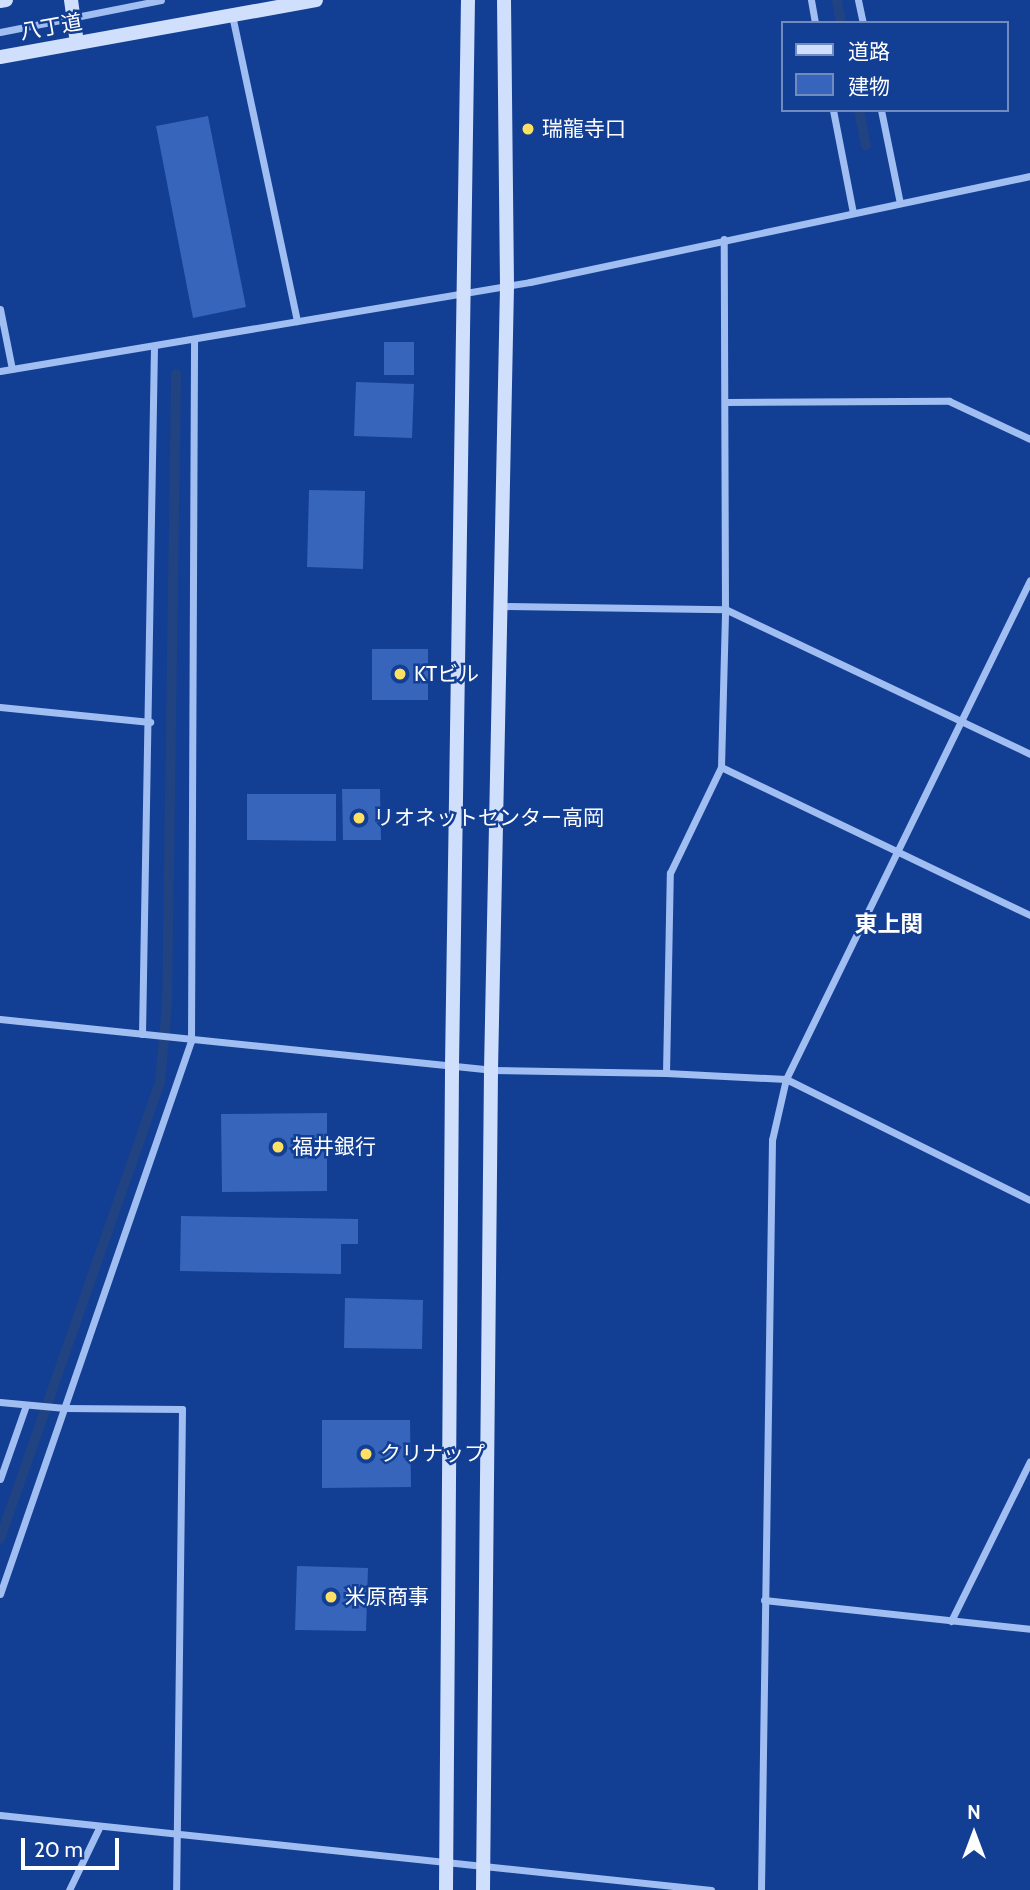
<!DOCTYPE html>
<html>
<head>
<meta charset="utf-8">
<style>
  body { margin:0 }
  #map { position:relative; width:1030px; height:1890px; overflow:hidden; background:#123e93; font-family:Cabin,"Noto Sans JP",sans-serif }
  div>[style] { position:absolute }
  [style*='--x'] { left:calc(var(--x)*1px); top:calc(var(--y)*1px); width:calc(var(--w)*1px); rotate:calc(var(--a)*1deg) }
  .stream>* { height:10px; margin:-5px; padding:0 5px; transform-origin:5px; border-radius:5px; background:#224382 }
  .building>* { inset:0; background:#3665bb }
  .street>* { height:7px; margin:-3.5px; padding:0 3.5px; transform-origin:3.5px; border-radius:3.5px; background:#a0bef2 }
  .secondary>* { height:14px; margin:-7px; padding:0 7px; transform-origin:7px; border-radius:7px; background:#cfdffc }
  .dots>* { width:19px; height:19px; translate:-50% -50%; box-sizing:border-box; border:4px solid #123e93; border-radius:50% }
  span { translate:-50% -50%; white-space:nowrap; text-align:center; line-height:1.15; -webkit-text-stroke:5px #123e93; paint-order:stroke }
  .street-label { font-size:21px; color:#fff }
  .poi-label { font-size:21px; color:#fff }
  .left { translate:0 -50%; text-align:left }
  .neighbourhood-label { font-size:23px; color:#fff; font-weight:700 }
  .legend { position:absolute; left:781px; top:21px; width:228px; height:91px; box-sizing:border-box; background:#123e93; border:2px solid #718bbe; margin:0; padding:9px 12px; list-style:none; font-size:21px; color:#fff }
  .legend li { display:flex; align-items:center; gap:14px; height:35px }
  .legend b { width:35px; border:2px solid #718bbe }
  .north { position:absolute; left:939px; top:1799px; width:70px; height:70px; -webkit-text-stroke:5px #123e93; paint-order:stroke; rotate:0deg; font-size:19px; font-weight:700; line-height:28px; text-align:center; color:#fff }
  .north::after { content:''; display:block; margin:auto; width:24px; height:32px; background:#fff; clip-path:polygon(50% 0,100% 100%,50% 72%,0 100%) }
  .scale { position:absolute; left:21px; top:1838px; width:98px; height:32px; box-sizing:border-box; border:4px solid #fff; border-top:0; padding-left:9px; font-size:21px; line-height:24px; white-space:nowrap; color:#fff; -webkit-text-stroke:5px #123e93; paint-order:stroke }
</style>
</head>
<body>
<div id="map">
  <div class="stream">
    <i style="--x:837;--y:0;--w:23;--a:80"></i>
    <i style="--x:859;--y:110;--w:36;--a:79"></i>
    <i style="--x:0;--y:1539;--w:485;--a:-70.7"></i>
    <i style="--x:160;--y:1081;--w:76;--a:-84.7"></i>
    <i style="--x:167;--y:1005;--w:631;--a:-89.18"></i>
  </div>
  <div class="building">
    <i style="clip-path:polygon(208px 116px,246px 307px,193px 318px,156px 126px)"></i>
    <i style="clip-path:polygon(384px 342px,414px 342px,414px 375px,384px 375px)"></i>
    <i style="clip-path:polygon(356px 382px,414px 384px,412px 438px,354px 436px)"></i>
    <i style="clip-path:polygon(309px 490px,365px 491px,363px 569px,307px 567px)"></i>
    <i style="clip-path:polygon(372px 649px,428px 649px,428px 700px,372px 700px)"></i>
    <i style="clip-path:polygon(342px 789px,380px 789px,381px 840px,343px 840px)"></i>
    <i style="clip-path:polygon(247px 794px,336px 794px,336px 841px,247px 840px)"></i>
    <i style="clip-path:polygon(327px 1113px,327px 1191px,222px 1192px,221px 1114px)"></i>
    <i style="clip-path:polygon(181px 1216px,358px 1219px,358px 1244px,341px 1244px,341px 1274px,180px 1271px)"></i>
    <i style="clip-path:polygon(345px 1298px,423px 1300px,422px 1349px,344px 1348px)"></i>
    <i style="clip-path:polygon(322px 1420px,410px 1420px,411px 1487px,322px 1488px)"></i>
    <i style="clip-path:polygon(297px 1566px,368px 1568px,366px 1631px,295px 1630px)"></i>
  </div>
  <div class="street">
    <i style="--x:811;--y:0;--w:23;--a:80"></i>
    <i style="--x:858;--y:0;--w:24;--a:78"></i>
    <i style="--x:232;--y:15;--w:313;--a:78"></i>
    <i style="--x:0;--y:32;--w:164;--a:-11.2"></i>
    <i style="--x:833;--y:110;--w:105;--a:79"></i>
    <i style="--x:881;--y:110;--w:95;--a:78.5"></i>
    <i style="--x:0;--y:309;--w:61;--a:78.7"></i>
    <i style="--x:0;--y:371;--w:537;--a:-9.53"></i>
    <i style="--x:530;--y:282;--w:511;--a:-11.97"></i>
    <i style="--x:726;--y:402;--w:223;--a:-0.3"></i>
    <i style="--x:949;--y:401;--w:89;--a:25.1"></i>
    <i style="--x:500;--y:606;--w:225;--a:0.8"></i>
    <i style="--x:725;--y:609;--w:338;--a:25.4"></i>
    <i style="--x:0;--y:707;--w:151;--a:5.7"></i>
    <i style="--x:721;--y:767;--w:343;--a:25.6"></i>
    <i style="--x:0;--y:1019;--w:494;--a:5.9"></i>
    <i style="--x:491;--y:1070;--w:175;--a:1"></i>
    <i style="--x:666;--y:1073;--w:120;--a:2.9"></i>
    <i style="--x:786;--y:1079;--w:272;--a:26.4"></i>
    <i style="--x:142;--y:1034;--w:687;--a:-89"></i>
    <i style="--x:666;--y:1073;--w:200;--a:-88.9"></i>
    <i style="--x:670;--y:873;--w:118;--a:-64.3"></i>
    <i style="--x:721;--y:767;--w:158;--a:-88.5"></i>
    <i style="--x:725;--y:609;--w:370;--a:-90.2"></i>
    <i style="--x:0;--y:1402;--w:65;--a:5.3"></i>
    <i style="--x:65;--y:1408;--w:117;--a:0.5"></i>
    <i style="--x:182;--y:1409;--w:481;--a:90.7"></i>
    <i style="--x:0;--y:1479;--w:78;--a:-70.6"></i>
    <i style="--x:0;--y:1594;--w:585;--a:-70.95"></i>
    <i style="--x:191;--y:1041;--w:701;--a:-89.75"></i>
    <i style="--x:764;--y:1600;--w:268;--a:6.2"></i>
    <i style="--x:951;--y:1621;--w:178;--a:-63.7"></i>
    <i style="--x:0;--y:1815;--w:715;--a:6.02"></i>
    <i style="--x:69;--y:1890;--w:71;--a:-64.2"></i>
    <i style="--x:761;--y:1890;--w:750;--a:-89.16"></i>
    <i style="--x:772;--y:1140;--w:63;--a:-77.1"></i>
    <i style="--x:786;--y:1079;--w:555;--a:-63.94"></i>
  </div>
  <div class="secondary">
    <i style="--x:71;--y:0;--w:43;--a:82.1"></i>
    <i style="--x:0;--y:1;--w:6;--a:-9"></i>
    <i style="--x:0;--y:57;--w:321;--a:-10.2"></i>
    <i style="--x:446;--y:1890;--w:825;--a:-89.58"></i>
    <i style="--x:452;--y:1065;--w:1065;--a:-89.14"></i>
    <i style="--x:483;--y:1890;--w:820;--a:-89.44"></i>
    <i style="--x:491;--y:1070;--w:784;--a:-88.83"></i>
    <i style="--x:507;--y:286;--w:286;--a:-90.6"></i>
  </div>
  <div class="dots">
    <i style="left:528px;top:129px;background:#ffe062"></i>
    <i style="left:400px;top:674px;background:#ffe062"></i>
    <i style="left:359px;top:818px;background:#ffe062"></i>
    <i style="left:278px;top:1147px;background:#ffe062"></i>
    <i style="left:366px;top:1454px;background:#ffe062"></i>
    <i style="left:331px;top:1597px;background:#ffe062"></i>
  </div>
  <div class="street-label">
    <span style="left:51px;top:27px;rotate:-10deg">八丁道</span>
  </div>
  <div class="poi-label">
    <span class="left" style="left:542px;top:129px">瑞龍寺口</span>
    <span class="left" style="left:414px;top:674px">KTビル</span>
    <span class="left" style="left:373px;top:818px">リオネットセンター高岡</span>
    <span class="left" style="left:292px;top:1147px">福井銀行</span>
    <span class="left" style="left:380px;top:1454px">クリナップ</span>
    <span class="left" style="left:345px;top:1597px">米原商事</span>
  </div>
  <div class="neighbourhood-label">
    <span style="left:889px;top:924px">東上関</span>
  </div>
  <ul class="legend">
  <li><b style="height:9px;background:#cfdffc"></b>道路</li>
  <li><b style="height:19px;background:#3665bb"></b>建物</li>
  </ul>
  <div class="north">N</div>
  <div class="scale">20 m</div>
</div>
</body>
</html>
